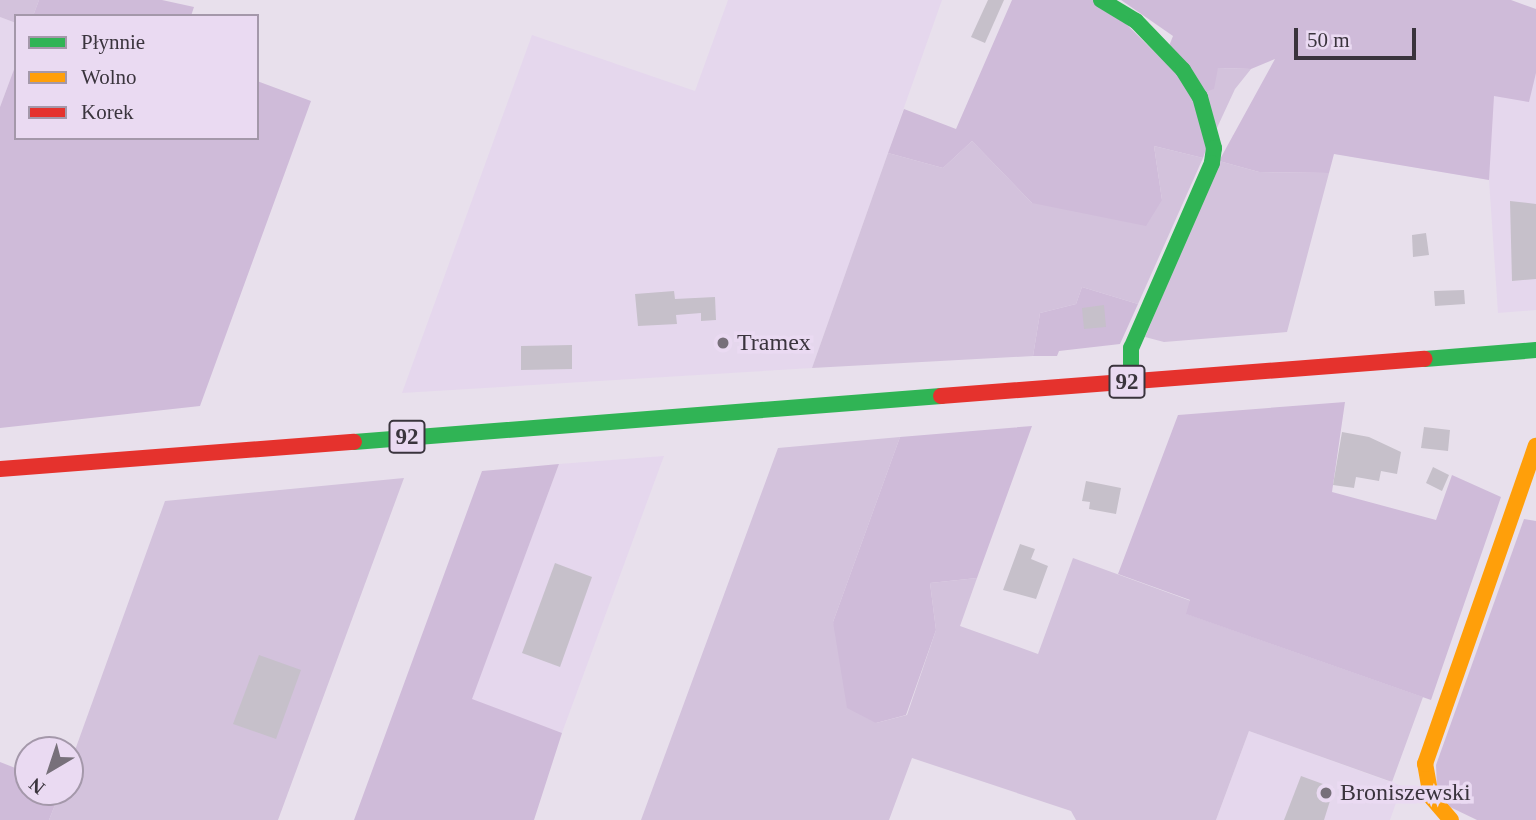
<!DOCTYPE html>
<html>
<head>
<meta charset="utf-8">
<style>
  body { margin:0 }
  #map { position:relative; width:1536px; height:820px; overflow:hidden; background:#e8e0ec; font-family:Georgia,serif }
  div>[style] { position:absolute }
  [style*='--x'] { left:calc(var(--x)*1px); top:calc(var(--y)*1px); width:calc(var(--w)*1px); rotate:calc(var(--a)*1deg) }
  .built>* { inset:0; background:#e5d7ed }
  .green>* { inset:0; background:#d3c2dc }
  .forest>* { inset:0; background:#cfbbd9 }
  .building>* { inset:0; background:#c6c0ca }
  .fast>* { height:16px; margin:-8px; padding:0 8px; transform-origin:8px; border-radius:8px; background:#30b455 }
  .slow>* { height:16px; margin:-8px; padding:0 8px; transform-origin:8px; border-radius:8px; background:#ff9f0a }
  .jam>* { height:16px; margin:-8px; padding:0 8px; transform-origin:8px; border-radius:8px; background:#e5322d }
  .dots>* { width:19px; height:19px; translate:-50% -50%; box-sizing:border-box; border:4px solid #eadaf2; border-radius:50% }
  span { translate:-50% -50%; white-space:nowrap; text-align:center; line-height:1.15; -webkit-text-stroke:7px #eadaf2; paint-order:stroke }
  .shield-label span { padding:2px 5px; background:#eadaf2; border:2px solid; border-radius:5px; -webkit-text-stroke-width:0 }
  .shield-label { font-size:23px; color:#3a343d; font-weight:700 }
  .poi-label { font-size:24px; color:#3a343d }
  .left { translate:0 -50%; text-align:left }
  .legend { position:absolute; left:14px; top:14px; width:245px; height:126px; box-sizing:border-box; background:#eadaf2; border:2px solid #a498aa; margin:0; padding:9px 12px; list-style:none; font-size:21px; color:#3a343d }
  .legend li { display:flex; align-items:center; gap:14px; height:35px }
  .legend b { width:35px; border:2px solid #a498aa }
  .north { position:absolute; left:14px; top:736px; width:70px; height:70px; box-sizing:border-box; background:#eadaf2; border:2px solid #a498aa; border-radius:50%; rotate:219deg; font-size:19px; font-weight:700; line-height:28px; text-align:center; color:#3a343d }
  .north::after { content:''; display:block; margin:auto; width:24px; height:32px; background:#77707a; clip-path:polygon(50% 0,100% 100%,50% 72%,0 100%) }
  .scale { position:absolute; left:1294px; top:28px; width:122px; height:32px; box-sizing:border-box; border:4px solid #3a343d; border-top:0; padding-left:9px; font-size:21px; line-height:24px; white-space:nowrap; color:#3a343d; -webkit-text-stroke:5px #eadaf2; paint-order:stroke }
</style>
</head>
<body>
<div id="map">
  <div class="built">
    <i style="clip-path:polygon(728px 0,942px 0,812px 368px,402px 393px,532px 35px,695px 91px)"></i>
    <i style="clip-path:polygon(0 17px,16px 23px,16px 64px,0 107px)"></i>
    <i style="clip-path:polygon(1536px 73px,1536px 310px,1498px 313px,1489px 180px,1231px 136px,1534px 80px)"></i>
    <i style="clip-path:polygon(664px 456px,562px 733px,471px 700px,559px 464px)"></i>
    <i style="clip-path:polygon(1249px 731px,1402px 786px,1390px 820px,1216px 820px)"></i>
  </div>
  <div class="green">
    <i style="clip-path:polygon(0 0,39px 0,33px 16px,16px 16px,16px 23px,0 17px)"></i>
    <i style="clip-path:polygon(1218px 68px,1251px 69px,1235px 89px,1216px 130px,1202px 93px)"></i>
    <i style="clip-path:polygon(972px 141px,1032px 203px,1162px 200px,1154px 146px,1203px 158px,1138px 304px,1082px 287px,1076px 304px,1040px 313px,1033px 356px,812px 368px,888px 153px,943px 168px)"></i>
    <i style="clip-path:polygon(1219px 161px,1259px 172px,1329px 173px,1287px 332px,1164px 342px,1145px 337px)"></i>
    <i style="clip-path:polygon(900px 437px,833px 622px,876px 723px,907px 715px,936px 630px,930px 583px,977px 578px,960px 626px,1038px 654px,1073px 558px,1191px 601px,1187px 614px,1423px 697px,1392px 782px,1249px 731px,1216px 820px,1076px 820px,1071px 811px,912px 758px,889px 820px,641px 820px,778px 448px)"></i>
    <i style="clip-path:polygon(404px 478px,278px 820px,49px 820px,60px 792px,70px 792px,70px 764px,165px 501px)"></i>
  </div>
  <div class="forest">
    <i style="clip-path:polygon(39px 0,162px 0,194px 7px,191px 16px,33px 16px)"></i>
    <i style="clip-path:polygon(1012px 0,1094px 0,1114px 12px,1182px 79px,1203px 116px,1207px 146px,1203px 158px,1154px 146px,1162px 200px,1146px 226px,1032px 203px,972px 141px,943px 168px,888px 153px,904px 109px,956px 129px)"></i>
    <i style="clip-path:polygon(1121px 0,1511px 0,1536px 9px,1536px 73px,1529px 102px,1494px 96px,1489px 180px,1334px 154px,1329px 173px,1259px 172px,1219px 161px,1275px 59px,1251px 69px,1218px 68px,1214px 89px,1202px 93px,1169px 46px,1173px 36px)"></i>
    <i style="clip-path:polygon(16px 64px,16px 138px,257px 138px,257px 81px,311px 101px,200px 406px,0 428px,0 107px)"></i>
    <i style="clip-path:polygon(1082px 287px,1138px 304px,1120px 344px,1059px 351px,1057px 356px,1033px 356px,1040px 313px,1076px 304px)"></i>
    <i style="clip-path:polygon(1345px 402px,1332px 492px,1436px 520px,1452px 475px,1501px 497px,1431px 700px,1186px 614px,1190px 600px,1118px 574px,1178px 415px)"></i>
    <i style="clip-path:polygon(1032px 426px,977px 578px,930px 583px,936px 630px,906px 715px,876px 723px,847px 708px,833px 622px,900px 437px)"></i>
    <i style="clip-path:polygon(559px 464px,472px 699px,562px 733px,534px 820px,354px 820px,482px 471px)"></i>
    <i style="clip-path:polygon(1524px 519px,1536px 521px,1536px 820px,1477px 820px,1450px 807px,1437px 788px,1436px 765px)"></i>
    <i style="clip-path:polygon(0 762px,28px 773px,28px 792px,60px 792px,49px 820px,0 820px)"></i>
  </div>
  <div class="building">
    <i style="clip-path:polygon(988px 0,1004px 0,985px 43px,971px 37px)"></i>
    <i style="clip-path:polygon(1510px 201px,1536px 204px,1536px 279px,1512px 281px)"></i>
    <i style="clip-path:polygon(1426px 233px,1429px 255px,1413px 257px,1412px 235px)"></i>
    <i style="clip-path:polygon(1464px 290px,1465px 304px,1435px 306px,1434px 291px)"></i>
    <i style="clip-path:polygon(674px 291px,675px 299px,715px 297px,716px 320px,701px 321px,701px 313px,676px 315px,677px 324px,638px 326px,635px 294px)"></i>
    <i style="clip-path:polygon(1104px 305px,1106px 327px,1084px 329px,1082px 308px)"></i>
    <i style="clip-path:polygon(572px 345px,572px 369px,521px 370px,521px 346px)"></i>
    <i style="clip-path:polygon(1424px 427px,1450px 430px,1448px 451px,1421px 448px)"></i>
    <i style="clip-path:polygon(1342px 432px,1369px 437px,1401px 452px,1397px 474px,1381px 471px,1379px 481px,1356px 477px,1354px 488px,1333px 485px)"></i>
    <i style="clip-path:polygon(1433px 467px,1449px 475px,1442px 491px,1426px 483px)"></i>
    <i style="clip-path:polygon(1086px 481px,1121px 488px,1116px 514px,1089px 509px,1090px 502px,1082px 501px)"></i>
    <i style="clip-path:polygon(1020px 544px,1035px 549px,1031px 559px,1048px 566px,1036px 599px,1003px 590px)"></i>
    <i style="clip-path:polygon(555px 563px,592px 577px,560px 667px,522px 653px)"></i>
    <i style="clip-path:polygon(259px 655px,301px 670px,276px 739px,233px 724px)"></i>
    <i style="clip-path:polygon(1301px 776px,1334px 788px,1324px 820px,1284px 820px)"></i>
  </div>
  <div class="fast">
    <i style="--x:1101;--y:0;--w:41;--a:31"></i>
    <i style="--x:1136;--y:21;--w:68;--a:46.2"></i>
    <i style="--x:1183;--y:70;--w:32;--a:58"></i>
    <i style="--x:1200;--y:97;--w:53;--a:74.6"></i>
    <i style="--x:1214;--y:148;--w:15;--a:98"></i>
    <i style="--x:1212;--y:163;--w:202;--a:113.6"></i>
    <i style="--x:1131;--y:348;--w:34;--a:90"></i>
    <i style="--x:1425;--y:359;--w:111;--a:-4.6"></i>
    <i style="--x:354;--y:442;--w:589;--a:-4.48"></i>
  </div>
  <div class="slow">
    <i style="--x:1451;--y:820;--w:30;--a:-131"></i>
    <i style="--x:1431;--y:797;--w:34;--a:-100"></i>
    <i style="--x:1425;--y:764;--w:337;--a:-70.8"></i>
  </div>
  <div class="jam">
    <i style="--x:941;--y:396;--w:485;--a:-4.4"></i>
    <i style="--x:0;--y:469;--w:355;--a:-4.4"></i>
  </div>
  <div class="dots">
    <i style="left:723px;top:343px;background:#77707a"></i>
    <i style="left:1326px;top:793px;background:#77707a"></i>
  </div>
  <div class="shield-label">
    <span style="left:1127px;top:382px">92</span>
    <span style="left:407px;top:437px">92</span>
  </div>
  <div class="poi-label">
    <span class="left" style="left:737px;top:343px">Tramex</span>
    <span class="left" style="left:1340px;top:793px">Broniszewski</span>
  </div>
  <ul class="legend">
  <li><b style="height:9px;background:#30b455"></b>Płynnie</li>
  <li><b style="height:9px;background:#ff9f0a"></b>Wolno</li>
  <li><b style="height:9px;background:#e5322d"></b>Korek</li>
  </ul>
  <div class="north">N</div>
  <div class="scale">50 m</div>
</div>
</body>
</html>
